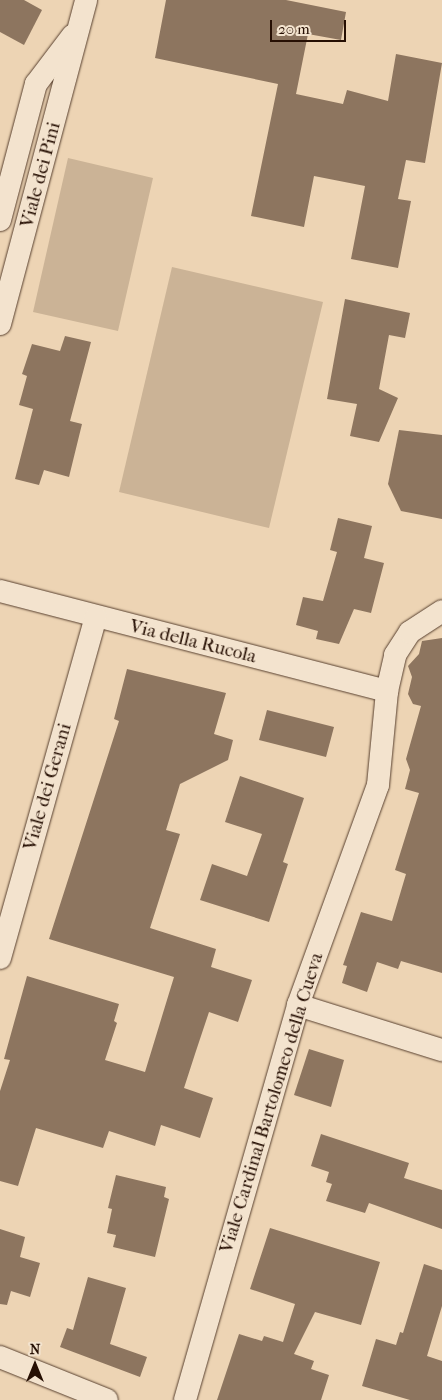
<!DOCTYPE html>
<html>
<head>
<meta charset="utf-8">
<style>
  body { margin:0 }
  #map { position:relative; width:442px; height:1400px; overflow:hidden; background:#edd4b4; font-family:"IM FELL French Canon",serif }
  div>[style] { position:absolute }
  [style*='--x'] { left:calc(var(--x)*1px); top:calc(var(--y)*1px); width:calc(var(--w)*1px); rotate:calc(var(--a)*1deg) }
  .green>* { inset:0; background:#cbb396 }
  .building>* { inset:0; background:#8d755f }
  .roads { filter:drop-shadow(0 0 1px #58402f) drop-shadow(0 0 1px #58402f) }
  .street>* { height:22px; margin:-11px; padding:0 11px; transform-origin:11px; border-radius:11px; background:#f3e3ce }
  span { translate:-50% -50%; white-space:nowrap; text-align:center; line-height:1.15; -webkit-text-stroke:4px #f3e3ce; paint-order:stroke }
  .street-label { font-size:19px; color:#260f03 }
  .north { position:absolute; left:10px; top:1340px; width:50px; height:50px; -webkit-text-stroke:4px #f3e3ce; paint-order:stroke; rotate:0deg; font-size:14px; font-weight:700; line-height:20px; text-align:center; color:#260f03 }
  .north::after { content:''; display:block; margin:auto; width:18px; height:22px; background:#260f03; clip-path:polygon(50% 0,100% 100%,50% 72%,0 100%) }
  .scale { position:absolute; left:270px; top:20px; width:76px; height:22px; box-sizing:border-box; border:2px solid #260f03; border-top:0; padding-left:6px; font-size:15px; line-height:18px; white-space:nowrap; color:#260f03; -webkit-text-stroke:4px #f3e3ce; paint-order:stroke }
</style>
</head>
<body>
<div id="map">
  <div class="green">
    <i style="clip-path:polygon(68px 158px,153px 178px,118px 331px,33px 312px)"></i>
    <i style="clip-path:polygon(172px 267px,323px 302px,269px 528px,119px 492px)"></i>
  </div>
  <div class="building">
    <i style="clip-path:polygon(0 0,24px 0,42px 10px,24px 45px,0 32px)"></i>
    <i style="clip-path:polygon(166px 0,286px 0,346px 12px,341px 40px,308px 34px,296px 94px,343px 104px,347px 90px,388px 101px,396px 54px,442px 63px,425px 163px,406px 160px,398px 199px,411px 201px,398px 268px,351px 259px,365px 186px,314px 176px,304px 227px,251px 216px,278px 84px,155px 58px)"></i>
    <i style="clip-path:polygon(345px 299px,410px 313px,405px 338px,389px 335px,379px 389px,398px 398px,379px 442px,350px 436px,357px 404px,327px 399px)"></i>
    <i style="clip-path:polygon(65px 336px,91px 342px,70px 421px,82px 424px,69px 477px,44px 470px,39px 485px,15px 479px,33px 409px,19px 405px,27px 376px,22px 374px,32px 344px,60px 351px)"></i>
    <i style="clip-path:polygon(399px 430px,442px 435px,442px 519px,401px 511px,388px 484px)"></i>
    <i style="clip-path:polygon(338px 518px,372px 526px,364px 558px,384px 563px,371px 613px,354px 609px,339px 644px,316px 639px,318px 631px,296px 625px,303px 597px,323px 601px,337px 552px,330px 550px)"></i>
    <i style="clip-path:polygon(442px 638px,442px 973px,401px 961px,398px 969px,377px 962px,367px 992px,342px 983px,347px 966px,343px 965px,361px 912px,392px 921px,406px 874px,395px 870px,419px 793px,405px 789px,410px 770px,406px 759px,421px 706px,413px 704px,408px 694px,412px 677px,408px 666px,419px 654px,422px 641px)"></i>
    <i style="clip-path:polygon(127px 669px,226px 693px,214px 734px,233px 740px,228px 760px,180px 784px,166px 830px,180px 834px,150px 928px,216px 949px,211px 967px,252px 980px,238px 1022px,209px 1012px,195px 1054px,184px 1088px,213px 1098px,200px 1138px,161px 1125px,155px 1146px,109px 1131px,103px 1148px,36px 1128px,18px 1186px,0 1181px,0 1091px,10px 1060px,4px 1059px,27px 976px,119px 1004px,114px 1021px,117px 1023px,105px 1060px,145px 1072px,174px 977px,49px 939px,119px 721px,114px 719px)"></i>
    <i style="clip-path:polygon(267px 710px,334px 727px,326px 757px,259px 740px)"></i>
    <i style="clip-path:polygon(240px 776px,304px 798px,283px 862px,288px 864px,269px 922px,200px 900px,212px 864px,247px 876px,262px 834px,225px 822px)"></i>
    <i style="clip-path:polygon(309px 1049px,344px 1060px,331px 1107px,294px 1095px)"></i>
    <i style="clip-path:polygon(321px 1134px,409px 1163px,404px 1178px,442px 1190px,442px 1229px,369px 1203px,365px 1213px,326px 1201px,332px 1184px,326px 1182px,329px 1172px,311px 1166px)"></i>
    <i style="clip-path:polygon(116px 1175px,166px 1187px,164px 1197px,169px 1199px,155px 1257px,113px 1247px,116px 1235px,107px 1233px,112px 1209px,108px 1208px)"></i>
    <i style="clip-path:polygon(270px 1228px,380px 1262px,361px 1325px,315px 1312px,294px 1354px,314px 1361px,311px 1369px,329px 1375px,321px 1400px,217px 1400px,239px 1334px,262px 1341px,264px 1336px,283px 1342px,295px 1304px,250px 1289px)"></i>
    <i style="clip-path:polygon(0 1229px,25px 1237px,20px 1257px,40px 1263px,30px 1297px,11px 1291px,7px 1305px,0 1304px)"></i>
    <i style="clip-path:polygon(424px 1264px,442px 1270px,442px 1306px,427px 1356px,442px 1361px,442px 1400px,410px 1400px,362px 1386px,376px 1339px,396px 1345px,400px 1332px,403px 1333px)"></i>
    <i style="clip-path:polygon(88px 1277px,126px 1288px,110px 1344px,147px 1357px,140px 1377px,60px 1347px,67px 1328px,73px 1330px)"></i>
  </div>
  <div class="roads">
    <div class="street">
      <i style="--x:0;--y:220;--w:141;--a:-75.2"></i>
      <i style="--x:36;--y:84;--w:61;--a:-52.9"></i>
      <i style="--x:0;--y:324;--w:335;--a:-75.1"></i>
      <i style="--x:0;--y:591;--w:400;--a:14.5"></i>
      <i style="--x:0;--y:958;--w:354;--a:-74.3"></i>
      <i style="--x:298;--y:1005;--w:151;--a:17.4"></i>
      <i style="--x:0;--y:1357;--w:115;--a:21.9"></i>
      <i style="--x:185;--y:1400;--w:411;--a:-74"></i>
      <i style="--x:298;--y:1005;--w:234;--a:-70"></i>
      <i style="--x:378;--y:785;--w:94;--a:-84.5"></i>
      <i style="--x:387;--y:691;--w:37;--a:-77"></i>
      <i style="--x:395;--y:655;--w:27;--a:-57"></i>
      <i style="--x:410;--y:632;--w:38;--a:-33"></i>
    </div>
  </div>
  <div class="street-label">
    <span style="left:41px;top:175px;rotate:-75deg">Viale dei Pini</span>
    <span style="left:193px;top:642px;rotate:14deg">Via della Rucola</span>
    <span style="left:48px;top:787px;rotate:-74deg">Viale dei Gerani</span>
    <span style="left:272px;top:1103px;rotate:-73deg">Viale Cardinal Bartolomeo della Cueva</span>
  </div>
  <div class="north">N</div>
  <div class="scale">20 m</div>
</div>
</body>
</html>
